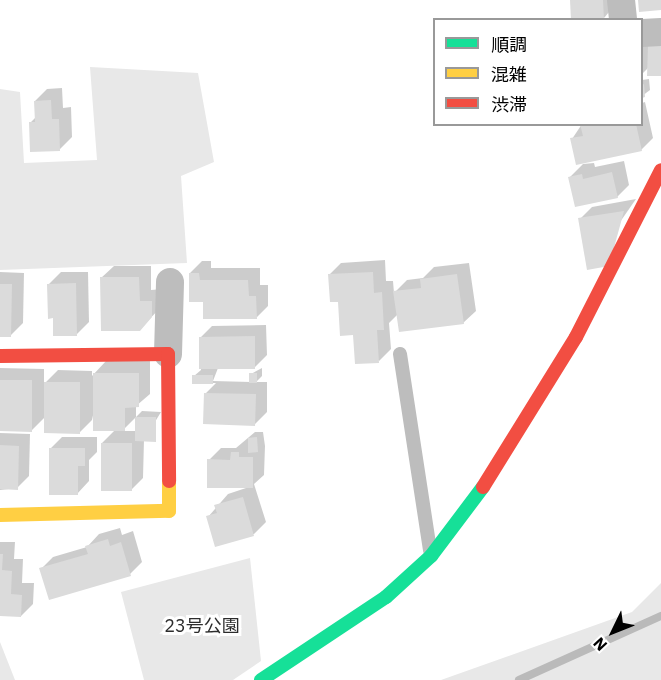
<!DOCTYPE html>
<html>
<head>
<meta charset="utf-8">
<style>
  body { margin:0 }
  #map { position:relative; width:661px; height:680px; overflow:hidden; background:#fff; font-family:"IBM Plex Sans","Noto Sans JP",sans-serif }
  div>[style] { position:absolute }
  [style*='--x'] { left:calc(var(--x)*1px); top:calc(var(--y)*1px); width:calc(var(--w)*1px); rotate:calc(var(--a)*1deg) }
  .green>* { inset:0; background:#e8e8e8 }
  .shadow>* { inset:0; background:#0003 }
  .stream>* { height:8px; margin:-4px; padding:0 4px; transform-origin:4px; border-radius:4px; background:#bababa }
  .building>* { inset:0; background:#dbdbdb }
  .lane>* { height:14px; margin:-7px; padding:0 7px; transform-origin:7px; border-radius:7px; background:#bdbdbd }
  .street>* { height:28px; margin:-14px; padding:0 14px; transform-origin:14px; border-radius:14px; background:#bdbdbd }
  .fast>* { height:14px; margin:-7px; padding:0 7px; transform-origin:7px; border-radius:7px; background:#16e098 }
  .slow>* { height:14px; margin:-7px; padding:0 7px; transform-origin:7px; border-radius:7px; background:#ffcf43 }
  .jam>* { height:14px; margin:-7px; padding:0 7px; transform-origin:7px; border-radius:7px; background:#f24e42 }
  span { translate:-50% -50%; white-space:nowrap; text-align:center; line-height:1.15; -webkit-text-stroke:6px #fff; paint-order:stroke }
  .park-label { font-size:18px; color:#2c2c2c }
  .legend { position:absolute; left:433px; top:18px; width:210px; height:108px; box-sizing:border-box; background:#fff; border:2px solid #999; margin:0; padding:8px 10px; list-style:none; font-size:18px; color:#000 }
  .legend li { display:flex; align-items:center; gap:12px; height:30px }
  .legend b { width:30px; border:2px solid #999 }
  .north { position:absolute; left:583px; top:602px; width:60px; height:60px; -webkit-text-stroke:4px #fff; paint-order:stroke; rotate:227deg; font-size:16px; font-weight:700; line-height:24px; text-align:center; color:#000 }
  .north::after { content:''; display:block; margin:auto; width:21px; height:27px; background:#000; clip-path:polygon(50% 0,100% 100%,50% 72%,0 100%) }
</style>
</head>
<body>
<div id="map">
  <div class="green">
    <i style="clip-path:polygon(90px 67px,198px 73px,214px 162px,181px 176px,187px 263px,0 270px,0 89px,20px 92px,24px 163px,97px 160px)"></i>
    <i style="clip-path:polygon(250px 558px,261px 661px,233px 680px,144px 680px,121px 592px)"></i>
    <i style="clip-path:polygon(661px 583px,661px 680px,441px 680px,632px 612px)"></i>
    <i style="clip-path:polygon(0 642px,15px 680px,0 680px)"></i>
  </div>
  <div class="shadow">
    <i style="clip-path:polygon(572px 0,609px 0,609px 12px,604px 18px)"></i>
    <i style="clip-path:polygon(661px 35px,661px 74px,649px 67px,642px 74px,642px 36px)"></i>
    <i style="clip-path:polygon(649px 79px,650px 90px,642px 96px,642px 80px)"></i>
    <i style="clip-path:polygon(62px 88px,63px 108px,71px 107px,72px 137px,60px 149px,30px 123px,36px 117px,35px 101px,47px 89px)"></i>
    <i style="clip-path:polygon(645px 102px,653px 138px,641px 150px,572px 139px,582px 124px,642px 124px,642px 103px)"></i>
    <i style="clip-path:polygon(624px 161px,629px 185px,617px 197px,570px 177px,583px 164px,594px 163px,595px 167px)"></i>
    <i style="clip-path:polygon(636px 199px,588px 268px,580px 219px,592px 207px)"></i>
    <i style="clip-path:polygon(385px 260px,386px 281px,393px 281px,394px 293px,407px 280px,423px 278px,434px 267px,469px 263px,476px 311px,463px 323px,398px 314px,389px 323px,391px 349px,379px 361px,354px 333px,329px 275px,341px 263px)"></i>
    <i style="clip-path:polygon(202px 261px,211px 261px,211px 268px,260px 268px,260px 285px,268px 285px,268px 306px,256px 318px,204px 300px,190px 273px)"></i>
    <i style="clip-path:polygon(114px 266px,151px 266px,151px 290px,163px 289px,164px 304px,140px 329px,101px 278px)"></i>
    <i style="clip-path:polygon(0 272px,24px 273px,23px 323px,11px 335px,0 335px)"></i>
    <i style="clip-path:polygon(61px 272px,88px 272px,89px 322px,77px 334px,54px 317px,49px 284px)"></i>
    <i style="clip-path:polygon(266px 325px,267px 355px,255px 367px,218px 368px,213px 381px,251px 382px,251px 374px,262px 368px,262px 376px,256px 382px,267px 382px,267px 412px,255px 424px,205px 394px,216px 383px,194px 383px,194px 376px,201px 370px,200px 338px,212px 326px)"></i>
    <i style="clip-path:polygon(evenodd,106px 361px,150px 361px,150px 394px,136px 406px,136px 417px,142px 411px,161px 412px,144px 440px,143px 478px,131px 490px,102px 443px,116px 429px,95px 406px,92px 420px,80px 432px,46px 416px,32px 430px,0 430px,0 368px,44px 369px,44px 384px,58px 370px,92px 371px,92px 376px,106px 361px,136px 417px,136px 431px,122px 431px,136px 417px)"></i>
    <i style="clip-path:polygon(255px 432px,263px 432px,265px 446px,264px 475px,254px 484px,266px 522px,254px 534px,216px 546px,208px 517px,228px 494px,249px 487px,209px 460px,221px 448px,236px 448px)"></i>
    <i style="clip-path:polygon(0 433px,30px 434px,29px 476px,17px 488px,0 490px)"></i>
    <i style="clip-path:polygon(62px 437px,97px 437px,97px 452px,89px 460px,89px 481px,77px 494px,50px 449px)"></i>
    <i style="clip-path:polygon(120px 528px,122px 535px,133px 531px,142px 562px,130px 574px,41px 569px,53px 557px,87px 547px,99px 534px)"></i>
    <i style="clip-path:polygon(0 542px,15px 542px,14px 559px,23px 559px,22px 583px,34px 583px,33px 604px,21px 616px,0 615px)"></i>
  </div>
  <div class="stream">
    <i style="--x:519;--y:680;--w:156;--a:-24.3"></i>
  </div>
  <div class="building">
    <i style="clip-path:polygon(570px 0,603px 0,604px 20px,571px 20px)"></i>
    <i style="clip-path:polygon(638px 0,661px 0,661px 10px,639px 12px)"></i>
    <i style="clip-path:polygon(648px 46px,661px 46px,661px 76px,647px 76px)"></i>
    <i style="clip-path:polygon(644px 84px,645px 97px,642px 98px,642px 85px)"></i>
    <i style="clip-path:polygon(51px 100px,52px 119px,59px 119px,60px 151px,30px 152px,29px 122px,35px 122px,34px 101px)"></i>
    <i style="clip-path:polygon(580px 124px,636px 124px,642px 151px,576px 165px,570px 138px,583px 136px)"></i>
    <i style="clip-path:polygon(612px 172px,618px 198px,575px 207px,568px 177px,582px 174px,583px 179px)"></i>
    <i style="clip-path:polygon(624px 211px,609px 266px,587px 270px,578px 218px)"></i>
    <i style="clip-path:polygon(373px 272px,374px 293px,382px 292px,384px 330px,377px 330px,379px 363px,355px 364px,353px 335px,340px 336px,338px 302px,330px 302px,328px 274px)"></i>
    <i style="clip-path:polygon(189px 273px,199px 273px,200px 280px,248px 280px,249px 296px,256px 296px,257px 319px,203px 319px,203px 302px,189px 302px)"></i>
    <i style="clip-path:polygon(457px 274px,464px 324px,399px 332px,393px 291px,421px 288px,420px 279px)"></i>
    <i style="clip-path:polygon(100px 277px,139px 277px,140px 301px,152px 301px,152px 317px,140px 331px,101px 331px)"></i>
    <i style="clip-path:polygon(76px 283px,77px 336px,53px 336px,53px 318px,48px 319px,47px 284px)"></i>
    <i style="clip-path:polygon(0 284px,12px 284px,11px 337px,0 337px)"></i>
    <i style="clip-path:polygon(255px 336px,255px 369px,199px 369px,199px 337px)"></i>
    <i style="clip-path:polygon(93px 373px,139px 373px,139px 407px,125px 408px,125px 431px,93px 431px)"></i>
    <i style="clip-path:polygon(249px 373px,257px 373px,257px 383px,249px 383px)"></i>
    <i style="clip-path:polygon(192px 375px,213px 375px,213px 384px,192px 384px)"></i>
    <i style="clip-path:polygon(0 380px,32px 380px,32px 432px,0 431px)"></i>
    <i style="clip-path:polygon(44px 382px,80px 382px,80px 434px,44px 433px)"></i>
    <i style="clip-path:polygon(204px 393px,256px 394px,255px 426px,203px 424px)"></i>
    <i style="clip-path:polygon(135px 417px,156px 417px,156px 442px,135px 441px)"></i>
    <i style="clip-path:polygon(257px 437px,258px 452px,248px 453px,248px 438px)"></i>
    <i style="clip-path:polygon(101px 443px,132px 443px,132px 491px,101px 491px)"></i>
    <i style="clip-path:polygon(0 445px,19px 446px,18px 490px,0 489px)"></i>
    <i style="clip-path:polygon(49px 448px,85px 448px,85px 466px,78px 466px,78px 495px,49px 495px)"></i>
    <i style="clip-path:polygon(231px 452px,239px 452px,239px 457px,253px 457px,253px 488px,207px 488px,207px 459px,230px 460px)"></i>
    <i style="clip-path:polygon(243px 497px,254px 536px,215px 547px,206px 516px,217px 513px,214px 505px)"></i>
    <i style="clip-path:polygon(108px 539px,110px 546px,121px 542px,131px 576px,49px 600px,39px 568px,88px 554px,85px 546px)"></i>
    <i style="clip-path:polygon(0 554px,3px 554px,2px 570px,12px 571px,11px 594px,22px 595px,21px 617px,0 616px)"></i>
  </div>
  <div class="lane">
    <i style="--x:400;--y:354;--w:199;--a:81.3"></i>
  </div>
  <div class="street">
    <i style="--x:621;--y:0;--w:20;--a:84"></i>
    <i style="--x:642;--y:33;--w:19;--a:-3"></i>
    <i style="--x:168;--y:354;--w:72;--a:-88.4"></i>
  </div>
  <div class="fast">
    <i style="--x:261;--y:680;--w:150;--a:-33.6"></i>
    <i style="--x:386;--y:597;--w:61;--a:-42.3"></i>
    <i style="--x:431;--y:556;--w:86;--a:-53"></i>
  </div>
  <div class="slow">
    <i style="--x:0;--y:515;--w:169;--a:-1.4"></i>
    <i style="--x:169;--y:511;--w:30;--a:-90"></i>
  </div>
  <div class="jam">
    <i style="--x:0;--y:356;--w:168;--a:-0.7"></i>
    <i style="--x:168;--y:354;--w:127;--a:89.5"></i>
    <i style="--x:483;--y:487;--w:176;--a:-58.2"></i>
    <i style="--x:576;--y:337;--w:187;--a:-63"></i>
  </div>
  <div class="park-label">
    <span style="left:202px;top:626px">23号公園</span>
  </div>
  <ul class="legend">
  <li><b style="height:8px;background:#16e098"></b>順調</li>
  <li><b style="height:8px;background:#ffcf43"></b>混雑</li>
  <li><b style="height:8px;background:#f24e42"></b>渋滞</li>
  </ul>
  <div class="north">N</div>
</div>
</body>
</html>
